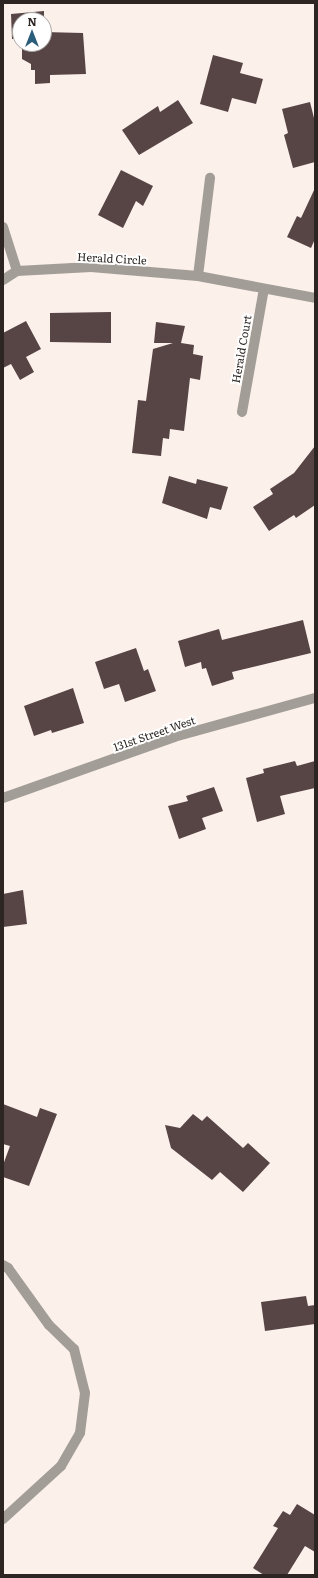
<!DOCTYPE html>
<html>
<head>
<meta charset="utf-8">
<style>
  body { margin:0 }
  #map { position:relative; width:318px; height:1578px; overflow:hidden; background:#fcf0eb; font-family:Literata,serif }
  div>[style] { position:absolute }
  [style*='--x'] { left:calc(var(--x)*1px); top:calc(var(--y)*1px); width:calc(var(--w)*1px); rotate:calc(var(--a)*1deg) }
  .building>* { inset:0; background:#574546 }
  .street>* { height:10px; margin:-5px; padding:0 5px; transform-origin:5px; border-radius:5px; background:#a29e97 }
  span { translate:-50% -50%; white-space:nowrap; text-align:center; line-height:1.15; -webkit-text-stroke:4px #fff; paint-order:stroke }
  .street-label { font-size:11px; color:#2c2522 }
  .frame { position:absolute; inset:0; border:4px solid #2c2522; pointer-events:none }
  .north { position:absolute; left:12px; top:12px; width:40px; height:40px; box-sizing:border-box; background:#fff; border:1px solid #aba8a7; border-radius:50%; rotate:0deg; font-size:11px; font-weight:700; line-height:16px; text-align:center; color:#2c2522 }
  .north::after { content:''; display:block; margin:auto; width:14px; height:18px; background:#2a5d7a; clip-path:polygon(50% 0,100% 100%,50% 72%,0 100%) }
</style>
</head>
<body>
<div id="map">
  <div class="building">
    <i style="clip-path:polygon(44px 11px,44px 32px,83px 33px,86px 74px,50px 75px,50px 83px,35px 84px,35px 70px,31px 70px,31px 64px,22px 59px,22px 44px,44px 44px,44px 20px,20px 20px,20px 39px,12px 39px,11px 14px)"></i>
    <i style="clip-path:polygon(213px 55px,243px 63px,240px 73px,263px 79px,256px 104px,232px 98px,228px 112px,200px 104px)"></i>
    <i style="clip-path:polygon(178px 100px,193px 123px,139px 155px,122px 130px,158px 106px,160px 112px)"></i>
    <i style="clip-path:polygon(310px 102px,315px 122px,315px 162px,293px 168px,284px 135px,288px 133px,282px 109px)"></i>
    <i style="clip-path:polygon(121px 170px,153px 186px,143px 206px,136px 201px,123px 228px,98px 215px)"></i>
    <i style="clip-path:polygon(315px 188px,315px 239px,311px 248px,287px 237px,297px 216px,301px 218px)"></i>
    <i style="clip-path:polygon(111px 312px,111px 343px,50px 342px,50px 313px)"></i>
    <i style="clip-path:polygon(26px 321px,41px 349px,26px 357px,34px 372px,20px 380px,11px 364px,3px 368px,3px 333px)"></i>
    <i style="clip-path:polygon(156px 322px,185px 326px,181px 343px,194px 345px,193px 354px,203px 356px,200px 380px,190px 378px,184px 431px,170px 429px,169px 439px,163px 438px,161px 456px,132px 453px,138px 400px,146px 401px,153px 349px,173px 343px,154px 343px)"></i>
    <i style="clip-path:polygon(315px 446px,315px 505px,296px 518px,294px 515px,269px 531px,253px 507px,273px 494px,270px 489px,294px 473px)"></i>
    <i style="clip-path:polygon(169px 476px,196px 484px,197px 479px,228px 487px,221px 510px,210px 507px,207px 519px,162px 503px)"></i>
    <i style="clip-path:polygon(303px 620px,311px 653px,232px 672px,234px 679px,212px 686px,206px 668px,202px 669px,201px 662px,185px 667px,178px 641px,219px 629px,222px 640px)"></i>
    <i style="clip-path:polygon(136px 648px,144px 671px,148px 669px,156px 691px,125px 702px,119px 684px,104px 689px,95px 662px)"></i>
    <i style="clip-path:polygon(73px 688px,84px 723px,52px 733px,51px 730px,34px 736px,24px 706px)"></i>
    <i style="clip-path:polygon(295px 761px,297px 766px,315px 761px,315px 788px,280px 796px,285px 814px,257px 822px,246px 778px,264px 773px,263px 769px)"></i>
    <i style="clip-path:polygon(214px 787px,223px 811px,202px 818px,206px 829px,179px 839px,168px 806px,188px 801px,186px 796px)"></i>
    <i style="clip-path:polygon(23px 890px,27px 924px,3px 927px,3px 894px)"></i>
    <i style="clip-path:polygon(3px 1104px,37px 1117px,40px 1108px,57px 1114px,29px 1186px,3px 1177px,3px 1165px,10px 1146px,3px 1144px)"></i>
    <i style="clip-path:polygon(193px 1114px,202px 1121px,207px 1116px,243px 1148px,248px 1143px,270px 1163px,243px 1192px,220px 1172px,212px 1180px,171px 1148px,165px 1125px,180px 1128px)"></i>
    <i style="clip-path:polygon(306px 1296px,308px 1306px,315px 1305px,315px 1324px,265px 1331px,261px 1302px)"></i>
    <i style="clip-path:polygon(297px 1504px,315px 1515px,315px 1552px,305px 1546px,287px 1575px,264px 1575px,253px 1568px,278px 1528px,273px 1526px,283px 1511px,290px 1515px)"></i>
  </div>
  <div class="street">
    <i style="--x:3;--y:227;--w:46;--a:72.3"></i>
    <i style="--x:198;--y:276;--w:99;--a:-83"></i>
    <i style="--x:3;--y:280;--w:17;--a:-33"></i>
    <i style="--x:17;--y:271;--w:74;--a:-3.1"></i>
    <i style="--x:91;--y:267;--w:107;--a:4.8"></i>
    <i style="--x:198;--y:276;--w:119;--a:10.6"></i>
    <i style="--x:242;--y:412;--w:125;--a:-79.9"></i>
    <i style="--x:3;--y:798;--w:182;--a:-19.6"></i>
    <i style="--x:174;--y:737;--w:146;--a:-15.5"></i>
    <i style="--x:3;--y:1265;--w:6;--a:31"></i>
    <i style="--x:8;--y:1268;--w:70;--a:54.3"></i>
    <i style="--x:49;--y:1325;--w:35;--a:44"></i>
    <i style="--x:74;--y:1349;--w:45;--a:76"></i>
    <i style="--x:85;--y:1393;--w:40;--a:97.1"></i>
    <i style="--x:80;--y:1433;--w:38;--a:120"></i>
    <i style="--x:61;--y:1466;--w:79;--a:137.6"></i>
  </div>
  <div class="street-label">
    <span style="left:112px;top:258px;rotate:3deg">Herald Circle</span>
    <span style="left:241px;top:349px;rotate:-80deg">Herald Court</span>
    <span style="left:154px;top:733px;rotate:-19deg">131st Street West</span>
  </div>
  <div class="frame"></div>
  <div class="north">N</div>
</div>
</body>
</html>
